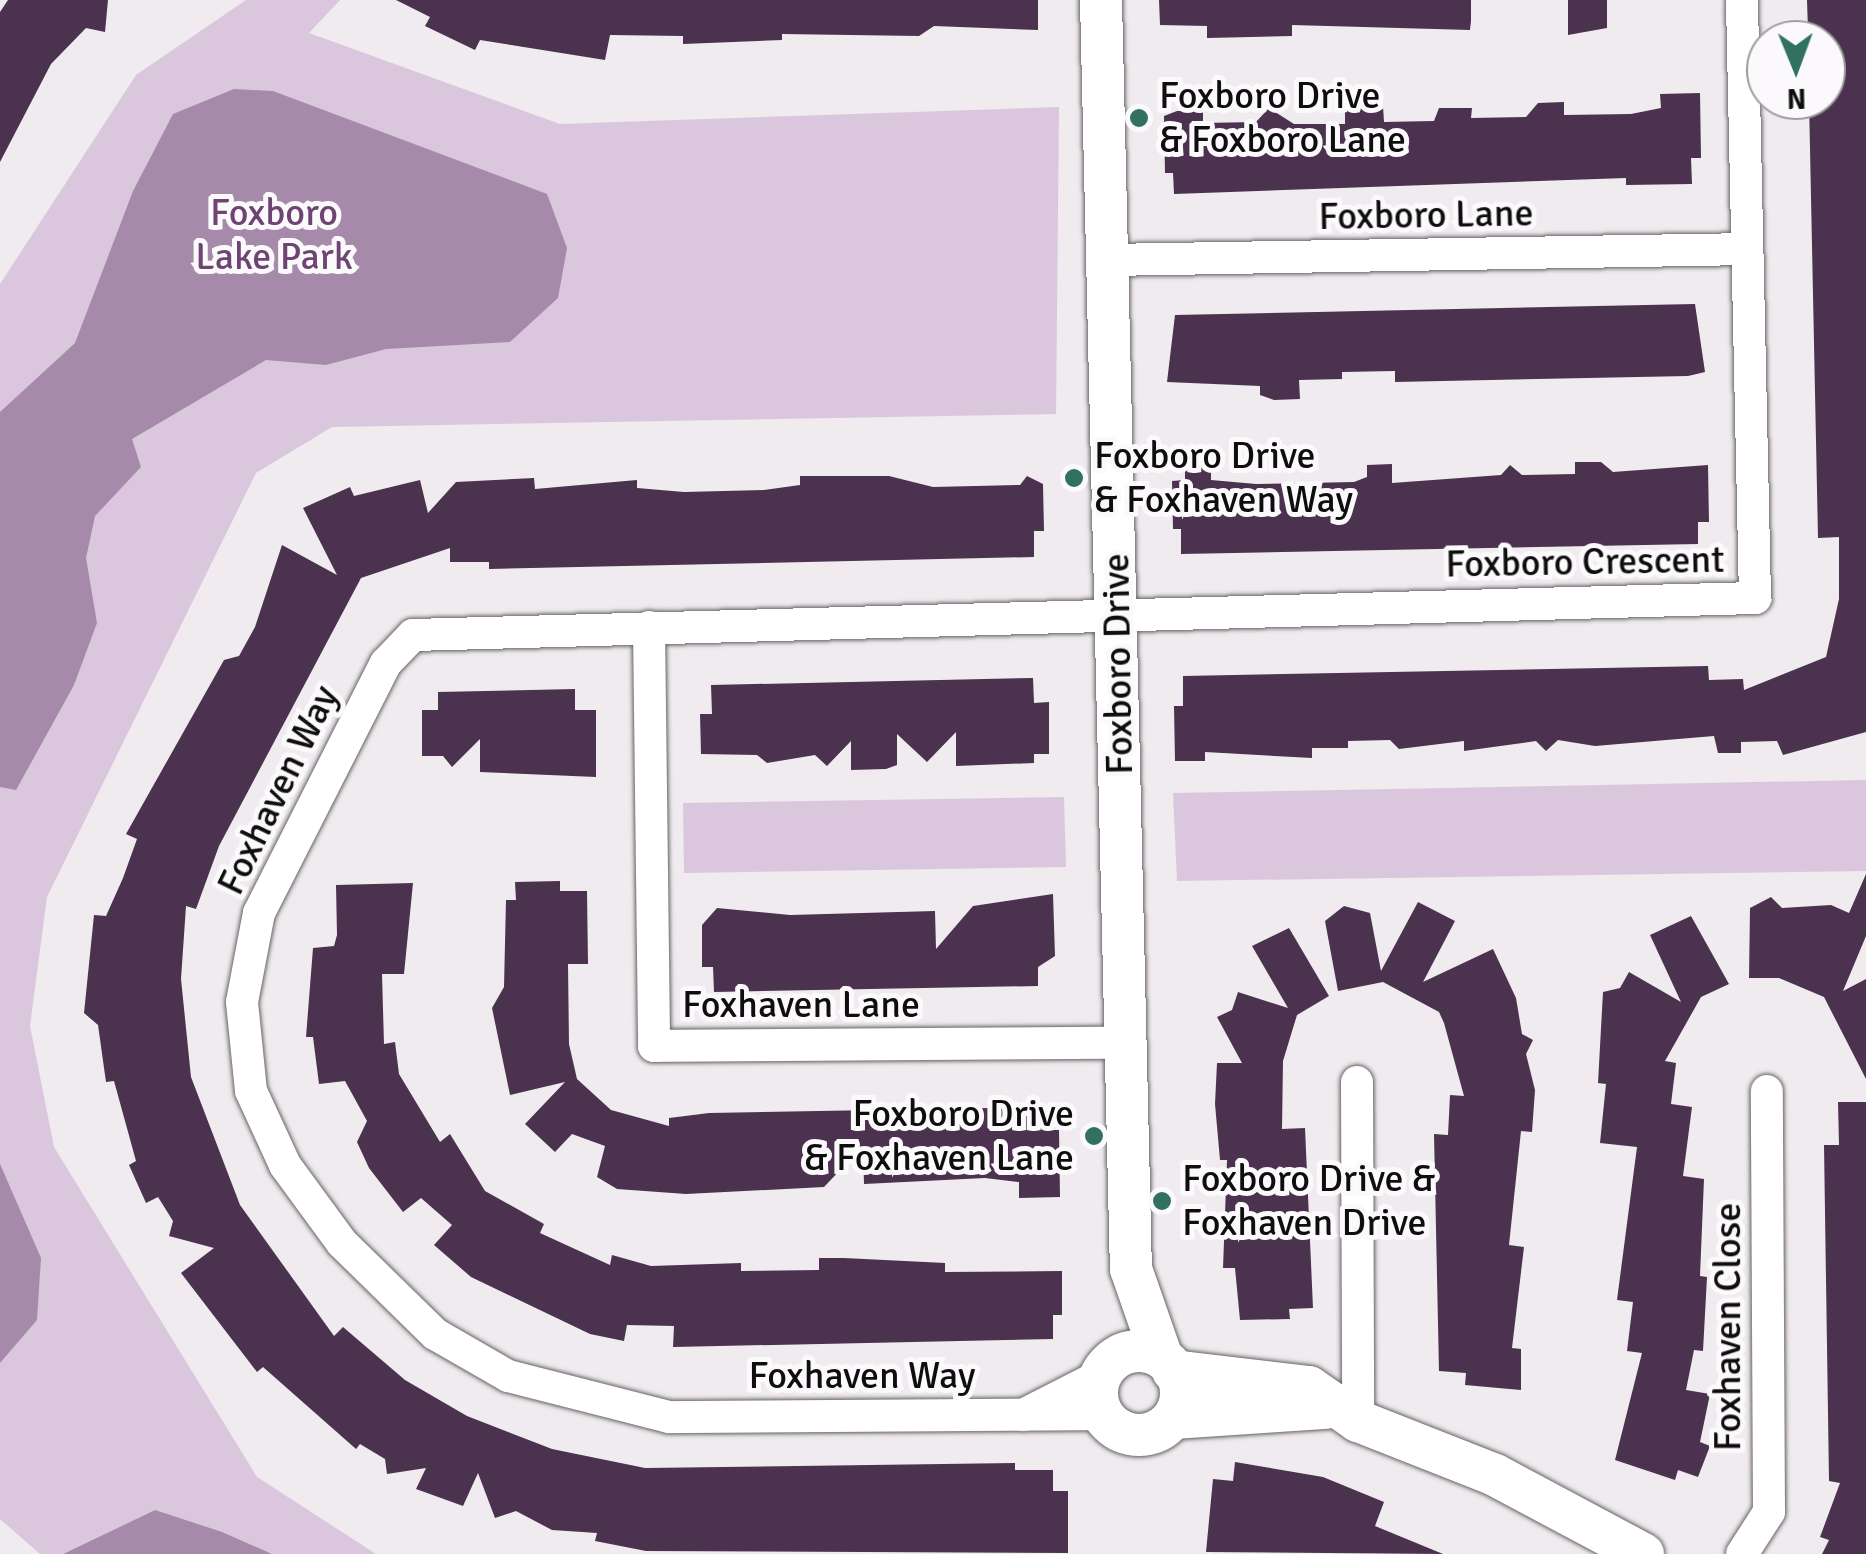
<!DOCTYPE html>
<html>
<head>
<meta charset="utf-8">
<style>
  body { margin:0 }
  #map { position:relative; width:1866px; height:1554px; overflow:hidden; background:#efebef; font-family:Signika,sans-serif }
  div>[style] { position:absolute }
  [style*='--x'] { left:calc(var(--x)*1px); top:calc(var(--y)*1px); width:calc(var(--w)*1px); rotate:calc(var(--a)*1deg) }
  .green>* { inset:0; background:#dbc7dd }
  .water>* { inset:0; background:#a68aa9 }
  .building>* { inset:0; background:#4b324e }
  .roads { filter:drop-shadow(0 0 2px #666366) drop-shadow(0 0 2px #666366) }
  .minor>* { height:32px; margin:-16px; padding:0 16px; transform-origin:16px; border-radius:16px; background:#fff }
  .tertiary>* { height:42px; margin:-21px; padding:0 21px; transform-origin:21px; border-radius:21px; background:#fff }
  .tertiary>.ring { margin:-21px; padding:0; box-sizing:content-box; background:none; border:42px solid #fff; border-radius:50% }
  .dots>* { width:28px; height:28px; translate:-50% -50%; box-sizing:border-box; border:5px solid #fcf9fc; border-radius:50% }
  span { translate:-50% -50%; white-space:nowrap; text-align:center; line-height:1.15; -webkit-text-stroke:10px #fcf9fc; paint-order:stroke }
  .poi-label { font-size:38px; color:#0f0e0f }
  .left { translate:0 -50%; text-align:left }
  .right { translate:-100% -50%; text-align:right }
  .park-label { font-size:38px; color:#6d4472 }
  .street-label { font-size:38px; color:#0f0e0f }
  .north { position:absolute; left:1746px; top:20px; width:100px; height:100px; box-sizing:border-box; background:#fcf9fc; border:2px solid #9d9b9d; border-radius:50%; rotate:179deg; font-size:28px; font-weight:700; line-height:40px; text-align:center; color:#0f0e0f }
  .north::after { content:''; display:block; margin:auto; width:35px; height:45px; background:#317160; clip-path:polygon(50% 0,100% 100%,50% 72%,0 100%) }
</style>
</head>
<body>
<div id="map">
  <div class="green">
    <i style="clip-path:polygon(246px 0,340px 0,309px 33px,560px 124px,1059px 107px,1056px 414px,332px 427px,256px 473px,47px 897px,30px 1026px,54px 1147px,257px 1477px,376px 1554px,272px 1554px,155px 1510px,63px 1554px,40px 1554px,0 1519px,0 284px,136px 75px)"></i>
    <i style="clip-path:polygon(1866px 780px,1866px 871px,1177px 881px,1173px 793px)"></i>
    <i style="clip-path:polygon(1064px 797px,1066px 867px,684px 873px,683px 803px)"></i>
  </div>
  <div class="water">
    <i style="clip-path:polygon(234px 89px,273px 91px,547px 194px,567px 248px,558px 298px,510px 342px,386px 349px,326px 365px,266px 360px,132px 439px,141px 467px,95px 516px,86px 558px,97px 623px,74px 685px,16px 790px,0 787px,0 412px,75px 343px,133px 191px,173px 114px)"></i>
    <i style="clip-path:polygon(0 1164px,41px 1258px,37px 1320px,0 1363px)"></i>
    <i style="clip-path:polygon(155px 1510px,222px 1532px,272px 1554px,63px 1554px)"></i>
  </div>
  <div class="building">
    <i style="clip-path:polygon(8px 0,108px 0,105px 32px,86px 28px,51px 64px,0 162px,0 12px)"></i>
    <i style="clip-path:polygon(396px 0,1038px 0,1038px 30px,934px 26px,919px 36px,782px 34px,782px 40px,683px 44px,683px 36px,610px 35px,605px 60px,480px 40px,475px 50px,425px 26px,430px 17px)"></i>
    <i style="clip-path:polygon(1159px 0,1471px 0,1471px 21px,1470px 30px,1292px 25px,1292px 36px,1207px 38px,1207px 26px,1160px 25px)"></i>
    <i style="clip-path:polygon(1568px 0,1607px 0,1607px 28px,1568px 35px)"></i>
    <i style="clip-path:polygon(1807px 0,1866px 0,1866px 732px,1783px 755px,1777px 741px,1741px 742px,1741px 753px,1718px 753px,1714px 736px,1595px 746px,1558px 740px,1546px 751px,1536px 741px,1464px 751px,1464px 741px,1399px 749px,1390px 740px,1348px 741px,1348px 748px,1312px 748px,1312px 758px,1205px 752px,1205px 761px,1175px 761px,1174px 706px,1183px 706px,1183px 676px,1708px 666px,1709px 680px,1743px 679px,1744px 690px,1826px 657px,1839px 599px,1839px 537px,1818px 538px,1809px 100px,1826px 100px,1826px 31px,1808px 31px)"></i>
    <i style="clip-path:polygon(1700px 93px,1701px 158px,1691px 158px,1692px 184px,1626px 185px,1626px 178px,1174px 194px,1173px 173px,1165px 173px,1164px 116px,1177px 111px,1203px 111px,1203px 123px,1256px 122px,1269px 108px,1294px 124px,1345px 124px,1345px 107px,1383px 106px,1384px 122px,1434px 121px,1439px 108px,1472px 108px,1471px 118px,1526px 117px,1538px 103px,1564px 102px,1564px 115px,1631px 114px,1661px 108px,1660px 94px)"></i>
    <i style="clip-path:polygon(1695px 304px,1705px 372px,1688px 376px,1395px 382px,1395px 371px,1342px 372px,1342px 379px,1299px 380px,1300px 399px,1274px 400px,1260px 395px,1260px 386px,1167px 382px,1175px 315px)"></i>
    <i style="clip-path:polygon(1575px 462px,1601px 462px,1613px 472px,1708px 465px,1709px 522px,1698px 522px,1698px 544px,1181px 554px,1181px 529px,1173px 529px,1172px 481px,1185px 480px,1185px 467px,1211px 466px,1211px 480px,1256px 484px,1354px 482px,1367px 477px,1367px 465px,1392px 464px,1392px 483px,1501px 475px,1510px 465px,1522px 475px,1575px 474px)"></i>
    <i style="clip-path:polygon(800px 476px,889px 476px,933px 487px,1020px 485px,1027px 476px,1043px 484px,1044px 531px,1034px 531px,1034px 557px,489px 569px,489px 562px,450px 562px,450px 548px,361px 578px,219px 846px,196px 909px,186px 906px,181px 979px,191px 1077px,240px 1205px,334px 1336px,343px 1327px,405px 1380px,467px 1416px,552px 1449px,645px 1468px,1015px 1463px,1015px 1470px,1053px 1470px,1053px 1491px,1068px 1491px,1068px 1553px,646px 1551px,595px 1541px,597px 1533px,552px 1530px,516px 1511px,495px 1518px,478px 1473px,463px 1506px,416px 1489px,426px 1468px,387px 1474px,385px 1459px,360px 1444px,356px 1449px,263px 1367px,257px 1372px,181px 1273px,214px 1248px,169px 1236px,173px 1221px,158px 1197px,146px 1203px,129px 1165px,136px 1161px,114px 1081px,106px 1082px,98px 1025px,84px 1013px,94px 915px,106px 916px,123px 878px,137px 839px,126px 834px,224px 660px,239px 656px,255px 627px,282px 545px,337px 575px,303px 508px,350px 487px,354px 496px,420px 480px,428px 513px,456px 482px,534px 478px,535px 489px,637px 480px,637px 488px,684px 492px,764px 490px,800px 485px)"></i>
    <i style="clip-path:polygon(1033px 678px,1034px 703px,1049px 702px,1049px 754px,1034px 754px,1034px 763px,956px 766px,956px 732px,927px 762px,897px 734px,897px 765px,886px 769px,851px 770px,851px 741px,827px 766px,815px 755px,767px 763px,757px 755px,701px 754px,700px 714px,712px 714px,711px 685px)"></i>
    <i style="clip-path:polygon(575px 689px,575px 710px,596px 710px,596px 777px,480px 772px,480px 739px,452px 767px,443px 756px,422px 756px,422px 710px,438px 710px,438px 692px)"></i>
    <i style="clip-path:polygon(1866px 874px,1866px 936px,1843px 991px,1866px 979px,1866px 1079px,1824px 997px,1779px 978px,1749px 978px,1750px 908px,1771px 897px,1782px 908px,1831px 905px,1849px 913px)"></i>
    <i style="clip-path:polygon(560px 881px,560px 891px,587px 891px,588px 964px,568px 964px,569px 1044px,577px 1079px,611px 1110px,669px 1126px,669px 1118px,709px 1113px,1048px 1107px,1049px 1130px,1059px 1130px,1060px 1197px,1019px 1198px,1019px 1182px,985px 1178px,864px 1184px,863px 1146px,824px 1187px,686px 1194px,617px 1189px,597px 1177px,605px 1146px,572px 1134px,555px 1152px,525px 1124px,565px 1082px,510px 1095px,492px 1008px,504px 987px,506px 900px,516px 900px,515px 882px)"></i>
    <i style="clip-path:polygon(413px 883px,404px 974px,382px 974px,384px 1044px,395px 1042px,399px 1074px,440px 1142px,450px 1134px,485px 1191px,544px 1224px,540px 1233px,610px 1265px,612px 1255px,651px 1266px,741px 1263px,741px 1271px,819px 1270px,819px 1258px,844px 1258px,945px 1263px,945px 1272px,1062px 1271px,1062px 1315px,1053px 1315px,1053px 1339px,673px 1347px,674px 1326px,627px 1325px,624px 1341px,590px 1334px,471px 1277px,434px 1245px,452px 1225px,421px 1198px,403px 1212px,369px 1168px,357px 1142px,367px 1121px,345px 1081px,319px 1084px,313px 1037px,306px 1037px,313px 948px,334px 946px,337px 935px,336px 885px)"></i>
    <i style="clip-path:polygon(1053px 894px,1055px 956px,1038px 967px,1038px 986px,714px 992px,713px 967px,702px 967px,702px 925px,717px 908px,790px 915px,935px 911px,936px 949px,973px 906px)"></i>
    <i style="clip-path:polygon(1418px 902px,1455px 921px,1423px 982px,1493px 949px,1516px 998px,1522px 1034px,1533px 1040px,1526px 1054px,1535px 1090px,1532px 1132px,1521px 1131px,1509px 1245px,1524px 1247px,1512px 1348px,1521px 1349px,1521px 1390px,1465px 1385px,1466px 1373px,1439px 1371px,1434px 1134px,1448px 1135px,1450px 1095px,1464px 1096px,1444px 1023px,1439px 1012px,1383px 982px,1338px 991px,1325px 921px,1344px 906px,1370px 913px,1381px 971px)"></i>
    <i style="clip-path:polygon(1691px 916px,1729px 984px,1701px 997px,1665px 1061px,1676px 1063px,1671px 1104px,1692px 1107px,1683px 1176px,1704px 1179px,1700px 1276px,1707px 1277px,1703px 1351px,1694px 1350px,1686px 1390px,1710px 1394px,1700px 1442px,1710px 1446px,1698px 1477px,1678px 1470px,1675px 1480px,1615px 1460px,1642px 1353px,1627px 1351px,1633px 1302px,1617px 1300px,1637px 1147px,1600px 1143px,1606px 1084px,1598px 1083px,1603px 992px,1620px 988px,1629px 972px,1681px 1002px,1650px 935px)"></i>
    <i style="clip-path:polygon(1289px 928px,1329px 996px,1297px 1015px,1283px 1061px,1282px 1129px,1305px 1128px,1313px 1308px,1289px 1309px,1290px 1319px,1240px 1320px,1235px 1268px,1223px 1268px,1227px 1160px,1220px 1160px,1215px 1104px,1217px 1063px,1242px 1063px,1217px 1017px,1232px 1010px,1238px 992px,1288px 1008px,1252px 946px)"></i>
    <i style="clip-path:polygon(1838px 1102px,1866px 1102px,1866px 1554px,1822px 1554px,1829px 1540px,1820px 1537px,1840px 1483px,1829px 1481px,1824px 1145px,1839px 1145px)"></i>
    <i style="clip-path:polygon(1235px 1462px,1323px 1477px,1384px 1502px,1375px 1526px,1443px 1554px,1206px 1552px,1213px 1479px,1233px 1481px)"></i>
  </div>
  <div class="roads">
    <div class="minor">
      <i style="--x:1107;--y:260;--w:640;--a:-0.98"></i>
      <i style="--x:649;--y:627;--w:419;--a:89.3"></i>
      <i style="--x:654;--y:1046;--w:472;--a:-0.4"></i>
      <i style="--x:1357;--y:1082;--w:339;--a:89.8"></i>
      <i style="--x:1102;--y:1414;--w:433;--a:179.6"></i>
      <i style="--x:669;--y:1417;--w:166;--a:-165.7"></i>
      <i style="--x:508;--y:1376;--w:84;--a:-150.1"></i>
      <i style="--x:435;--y:1334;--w:130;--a:-135.6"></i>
      <i style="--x:342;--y:1243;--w:97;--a:-126.2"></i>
      <i style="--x:285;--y:1165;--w:81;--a:-114.7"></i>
      <i style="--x:251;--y:1091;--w:89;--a:-95.8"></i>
      <i style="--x:242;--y:1002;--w:91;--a:-79.2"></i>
      <i style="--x:259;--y:913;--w:280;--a:-63.1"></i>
      <i style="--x:386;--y:663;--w:39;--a:-46"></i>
      <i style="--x:413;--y:635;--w:1343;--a:-1.58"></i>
      <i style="--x:1755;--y:598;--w:598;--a:-91.25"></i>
      <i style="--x:1023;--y:1415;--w:88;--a:-27.1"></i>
      <i style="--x:1742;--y:1554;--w:50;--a:-57.3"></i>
      <i style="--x:1769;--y:1512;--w:421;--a:-90.3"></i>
    </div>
    <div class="tertiary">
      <i style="--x:1101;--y:0;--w:1269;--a:88.65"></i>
      <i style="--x:1131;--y:1269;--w:91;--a:70.8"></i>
      <i class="ring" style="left:1097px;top:1351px;width:42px;height:42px"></i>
      <i style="--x:1173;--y:1371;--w:137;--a:6.7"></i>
      <i style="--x:1309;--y:1387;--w:60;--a:34.8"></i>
      <i style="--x:1358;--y:1421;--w:147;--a:21.5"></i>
      <i style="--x:1495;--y:1475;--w:168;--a:28.1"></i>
      <i style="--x:1175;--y:1418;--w:150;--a:-3.8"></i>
    </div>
  </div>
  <div class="dots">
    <i style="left:1139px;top:118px;background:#317160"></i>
    <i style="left:1074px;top:478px;background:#317160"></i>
    <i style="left:1094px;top:1136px;background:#317160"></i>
    <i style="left:1162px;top:1201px;background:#317160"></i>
  </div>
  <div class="poi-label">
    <span class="left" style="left:1159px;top:118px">Foxboro Drive<br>&amp; Foxboro Lane</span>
    <span class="left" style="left:1094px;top:478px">Foxboro Drive<br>&amp; Foxhaven Way</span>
    <span class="right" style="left:1074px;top:1136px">Foxboro Drive<br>&amp; Foxhaven Lane</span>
    <span class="left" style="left:1182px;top:1201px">Foxboro Drive &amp;<br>Foxhaven Drive</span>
  </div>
  <div class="park-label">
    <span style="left:274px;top:235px">Foxboro<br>Lake Park</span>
  </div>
  <div class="street-label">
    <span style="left:1426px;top:215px;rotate:-1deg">Foxboro Lane</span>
    <span style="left:1585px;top:562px;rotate:-1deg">Foxboro Crescent</span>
    <span style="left:1118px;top:664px;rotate:-91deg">Foxboro Drive</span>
    <span style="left:278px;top:790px;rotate:-64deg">Foxhaven Way</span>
    <span style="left:801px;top:1005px">Foxhaven Lane</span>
    <span style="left:1728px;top:1327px;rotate:-90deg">Foxhaven Close</span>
    <span style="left:862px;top:1376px">Foxhaven Way</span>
  </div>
  <div class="north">N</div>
</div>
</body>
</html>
